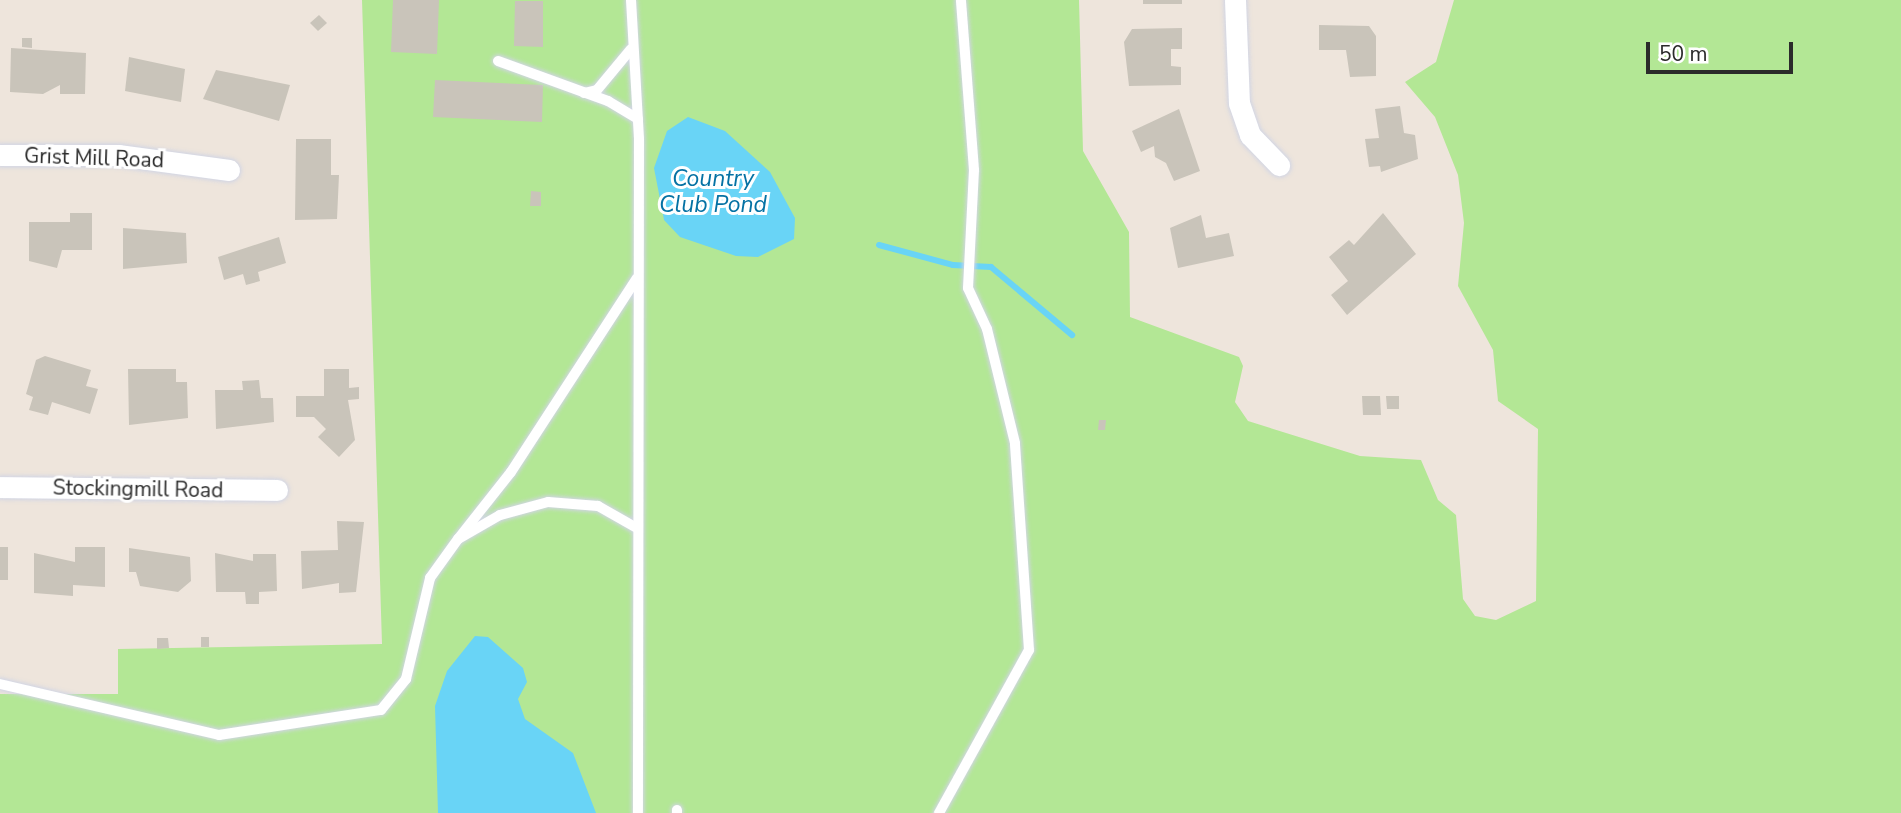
<!DOCTYPE html>
<html>
<head>
<meta charset="utf-8">
<style>
  body { margin:0 }
  #map { position:relative; width:1901px; height:813px; overflow:hidden; background:#eee5dc; font-family:"Nunito Sans",sans-serif }
  div>[style] { position:absolute }
  [style*='--x'] { left:calc(var(--x)*1px); top:calc(var(--y)*1px); width:calc(var(--w)*1px); rotate:calc(var(--a)*1deg) }
  .green>* { inset:0; background:#b3e795 }
  .water>* { inset:0; background:#69d4f6 }
  .stream>* { height:6px; margin:-3px; padding:0 3px; transform-origin:3px; border-radius:3px; background:#69d4f6 }
  .building>* { inset:0; background:#c9c4ba }
  .roads { filter:drop-shadow(0 0 2px #d1d5e4) drop-shadow(0 0 2px #d1d5e4) }
  .lane>* { height:10px; margin:-5px; padding:0 5px; transform-origin:5px; border-radius:5px; background:#fff }
  .street>* { height:21px; margin:-10.5px; padding:0 10.5px; transform-origin:10.5px; border-radius:10.5px; background:#fff }
  span { translate:-50% -50%; white-space:nowrap; text-align:center; line-height:1.15; -webkit-text-stroke:6px #fff; paint-order:stroke }
  .street-label { font-size:21px; color:#2b2b2b }
  .water-label { font-size:23px; color:#0572a4; font-style:italic }
  .scale { position:absolute; left:1646px; top:42px; width:147px; height:32px; box-sizing:border-box; border:4px solid #2b2b2b; border-top:0; padding-left:9px; font-size:21px; line-height:24px; white-space:nowrap; color:#2b2b2b; -webkit-text-stroke:5px #fff; paint-order:stroke }
</style>
</head>
<body>
<div id="map">
  <div class="green">
    <i style="clip-path:polygon(362px 0,1079px 0,1083px 151px,1129px 232px,1130px 317px,1239px 357px,1243px 366px,1235px 402px,1248px 421px,1360px 456px,1421px 460px,1438px 500px,1456px 515px,1463px 599px,1475px 616px,1496px 620px,1536px 601px,1538px 429px,1498px 401px,1493px 350px,1458px 286px,1464px 223px,1458px 175px,1435px 117px,1405px 82px,1436px 62px,1454px 0,1901px 0,1901px 813px,0 813px,0 694px,118px 694px,118px 649px,382px 644px)"></i>
  </div>
  <div class="water">
    <i style="clip-path:polygon(688px 117px,725px 131px,770px 172px,795px 218px,794px 239px,758px 257px,736px 256px,680px 237px,664px 220px,654px 168px,667px 131px)"></i>
    <i style="clip-path:polygon(475px 636px,488px 637px,523px 668px,527px 682px,518px 699px,525px 719px,573px 753px,596px 813px,438px 813px,435px 706px,447px 671px)"></i>
  </div>
  <div class="stream">
    <i style="--x:879;--y:245;--w:77;--a:15.1"></i>
    <i style="--x:953;--y:265;--w:38;--a:3"></i>
    <i style="--x:991;--y:267;--w:106;--a:40"></i>
  </div>
  <div class="building">
    <i style="clip-path:polygon(393px 0,439px 0,437px 54px,391px 52px)"></i>
    <i style="clip-path:polygon(1143px 0,1182px 0,1182px 4px,1143px 4px)"></i>
    <i style="clip-path:polygon(515px 1px,543px 1px,543px 47px,514px 46px)"></i>
    <i style="clip-path:polygon(319px 15px,327px 23px,318px 31px,310px 23px)"></i>
    <i style="clip-path:polygon(1319px 25px,1369px 26px,1376px 36px,1376px 76px,1350px 77px,1346px 50px,1319px 50px)"></i>
    <i style="clip-path:polygon(1182px 28px,1182px 49px,1171px 49px,1171px 66px,1181px 67px,1181px 85px,1129px 86px,1124px 42px,1132px 29px)"></i>
    <i style="clip-path:polygon(22px 38px,32px 38px,32px 48px,22px 47px)"></i>
    <i style="clip-path:polygon(11px 48px,86px 53px,85px 94px,60px 94px,60px 85px,43px 94px,10px 92px)"></i>
    <i style="clip-path:polygon(129px 57px,185px 69px,181px 102px,125px 91px)"></i>
    <i style="clip-path:polygon(216px 70px,290px 85px,279px 121px,203px 99px)"></i>
    <i style="clip-path:polygon(435px 80px,543px 85px,542px 122px,433px 117px)"></i>
    <i style="clip-path:polygon(1400px 106px,1404px 133px,1415px 135px,1418px 159px,1381px 172px,1380px 166px,1369px 167px,1365px 139px,1379px 138px,1375px 109px)"></i>
    <i style="clip-path:polygon(1179px 109px,1200px 171px,1174px 181px,1166px 163px,1155px 157px,1154px 146px,1141px 152px,1132px 131px)"></i>
    <i style="clip-path:polygon(296px 139px,331px 139px,331px 175px,339px 175px,337px 219px,295px 220px)"></i>
    <i style="clip-path:polygon(531px 191px,541px 192px,541px 206px,530px 206px)"></i>
    <i style="clip-path:polygon(70px 213px,92px 213px,92px 250px,62px 250px,57px 268px,29px 261px,29px 222px,70px 222px)"></i>
    <i style="clip-path:polygon(1383px 213px,1416px 254px,1347px 315px,1331px 295px,1348px 281px,1329px 257px,1349px 240px,1354px 245px)"></i>
    <i style="clip-path:polygon(1201px 215px,1206px 238px,1229px 233px,1234px 256px,1178px 268px,1170px 228px)"></i>
    <i style="clip-path:polygon(123px 228px,186px 233px,187px 263px,123px 269px)"></i>
    <i style="clip-path:polygon(279px 237px,286px 263px,258px 272px,260px 281px,246px 285px,243px 274px,224px 280px,218px 257px)"></i>
    <i style="clip-path:polygon(45px 356px,91px 370px,86px 386px,98px 389px,90px 414px,52px 402px,48px 415px,29px 410px,33px 397px,26px 394px,36px 360px)"></i>
    <i style="clip-path:polygon(128px 369px,176px 369px,176px 382px,187px 382px,188px 418px,129px 425px)"></i>
    <i style="clip-path:polygon(324px 369px,349px 369px,349px 388px,359px 387px,359px 399px,348px 400px,355px 440px,339px 457px,318px 437px,326px 429px,314px 417px,296px 417px,296px 396px,324px 396px)"></i>
    <i style="clip-path:polygon(259px 380px,261px 398px,273px 398px,274px 422px,216px 429px,215px 390px,243px 390px,242px 381px)"></i>
    <i style="clip-path:polygon(1362px 396px,1380px 396px,1381px 415px,1363px 415px)"></i>
    <i style="clip-path:polygon(1386px 396px,1399px 396px,1399px 409px,1387px 409px)"></i>
    <i style="clip-path:polygon(1099px 420px,1106px 420px,1105px 430px,1098px 430px)"></i>
    <i style="clip-path:polygon(337px 521px,364px 522px,356px 592px,339px 593px,339px 583px,302px 589px,301px 551px,338px 550px)"></i>
    <i style="clip-path:polygon(0 547px,8px 547px,8px 580px,0 580px)"></i>
    <i style="clip-path:polygon(75px 547px,105px 547px,105px 587px,73px 585px,73px 596px,34px 593px,34px 553px,75px 562px)"></i>
    <i style="clip-path:polygon(129px 548px,190px 557px,191px 581px,178px 592px,140px 586px,136px 572px,129px 572px)"></i>
    <i style="clip-path:polygon(215px 553px,253px 561px,253px 554px,276px 554px,277px 591px,259px 592px,259px 604px,246px 604px,245px 592px,216px 592px)"></i>
    <i style="clip-path:polygon(201px 637px,209px 637px,209px 647px,201px 647px)"></i>
    <i style="clip-path:polygon(157px 638px,168px 638px,169px 648px,157px 649px)"></i>
  </div>
  <div class="roads">
    <div class="lane">
      <i style="--x:631;--y:0;--w:139;--a:86.7"></i>
      <i style="--x:639;--y:139;--w:674;--a:90.09"></i>
      <i style="--x:498;--y:61;--w:117;--a:20"></i>
      <i style="--x:608;--y:101;--w:35;--a:31"></i>
      <i style="--x:584;--y:93;--w:13;--a:-13"></i>
      <i style="--x:597;--y:90;--w:53;--a:-50.3"></i>
      <i style="--x:635;--y:527;--w:43;--a:-150.4"></i>
      <i style="--x:598;--y:506;--w:50;--a:-175.4"></i>
      <i style="--x:548;--y:502;--w:50;--a:164.8"></i>
      <i style="--x:500;--y:515;--w:48;--a:150.3"></i>
      <i style="--x:458;--y:539;--w:85;--a:-51.7"></i>
      <i style="--x:511;--y:472;--w:231;--a:-57"></i>
      <i style="--x:0;--y:684;--w:225;--a:13.1"></i>
      <i style="--x:219;--y:735;--w:164;--a:-8.8"></i>
      <i style="--x:381;--y:710;--w:40;--a:-51"></i>
      <i style="--x:406;--y:679;--w:104;--a:-76.6"></i>
      <i style="--x:430;--y:578;--w:48;--a:-54.3"></i>
      <i style="--x:677;--y:813;--w:3;--a:-90"></i>
      <i style="--x:939;--y:813;--w:186;--a:-61.1"></i>
      <i style="--x:1029;--y:650;--w:207;--a:-93.9"></i>
      <i style="--x:1015;--y:443;--w:117;--a:-103.8"></i>
      <i style="--x:987;--y:329;--w:45;--a:-114.9"></i>
      <i style="--x:968;--y:288;--w:118;--a:-87.1"></i>
      <i style="--x:974;--y:170;--w:170;--a:-94.4"></i>
    </div>
    <div class="street">
      <i style="--x:1235;--y:0;--w:103;--a:87.8"></i>
      <i style="--x:1239;--y:103;--w:34;--a:71"></i>
      <i style="--x:1250;--y:135;--w:42;--a:46"></i>
      <i style="--x:0;--y:155;--w:118;--a:0"></i>
      <i style="--x:118;--y:155;--w:112;--a:7.7"></i>
      <i style="--x:0;--y:487;--w:277;--a:0.6"></i>
    </div>
  </div>
  <div class="street-label">
    <span style="left:94px;top:158px;rotate:2deg">Grist Mill Road</span>
    <span style="left:138px;top:489px;rotate:1deg">Stockingmill Road</span>
  </div>
  <div class="water-label">
    <span style="left:713px;top:192px">Country<br>Club Pond</span>
  </div>
  <div class="scale">50 m</div>
</div>
</body>
</html>
